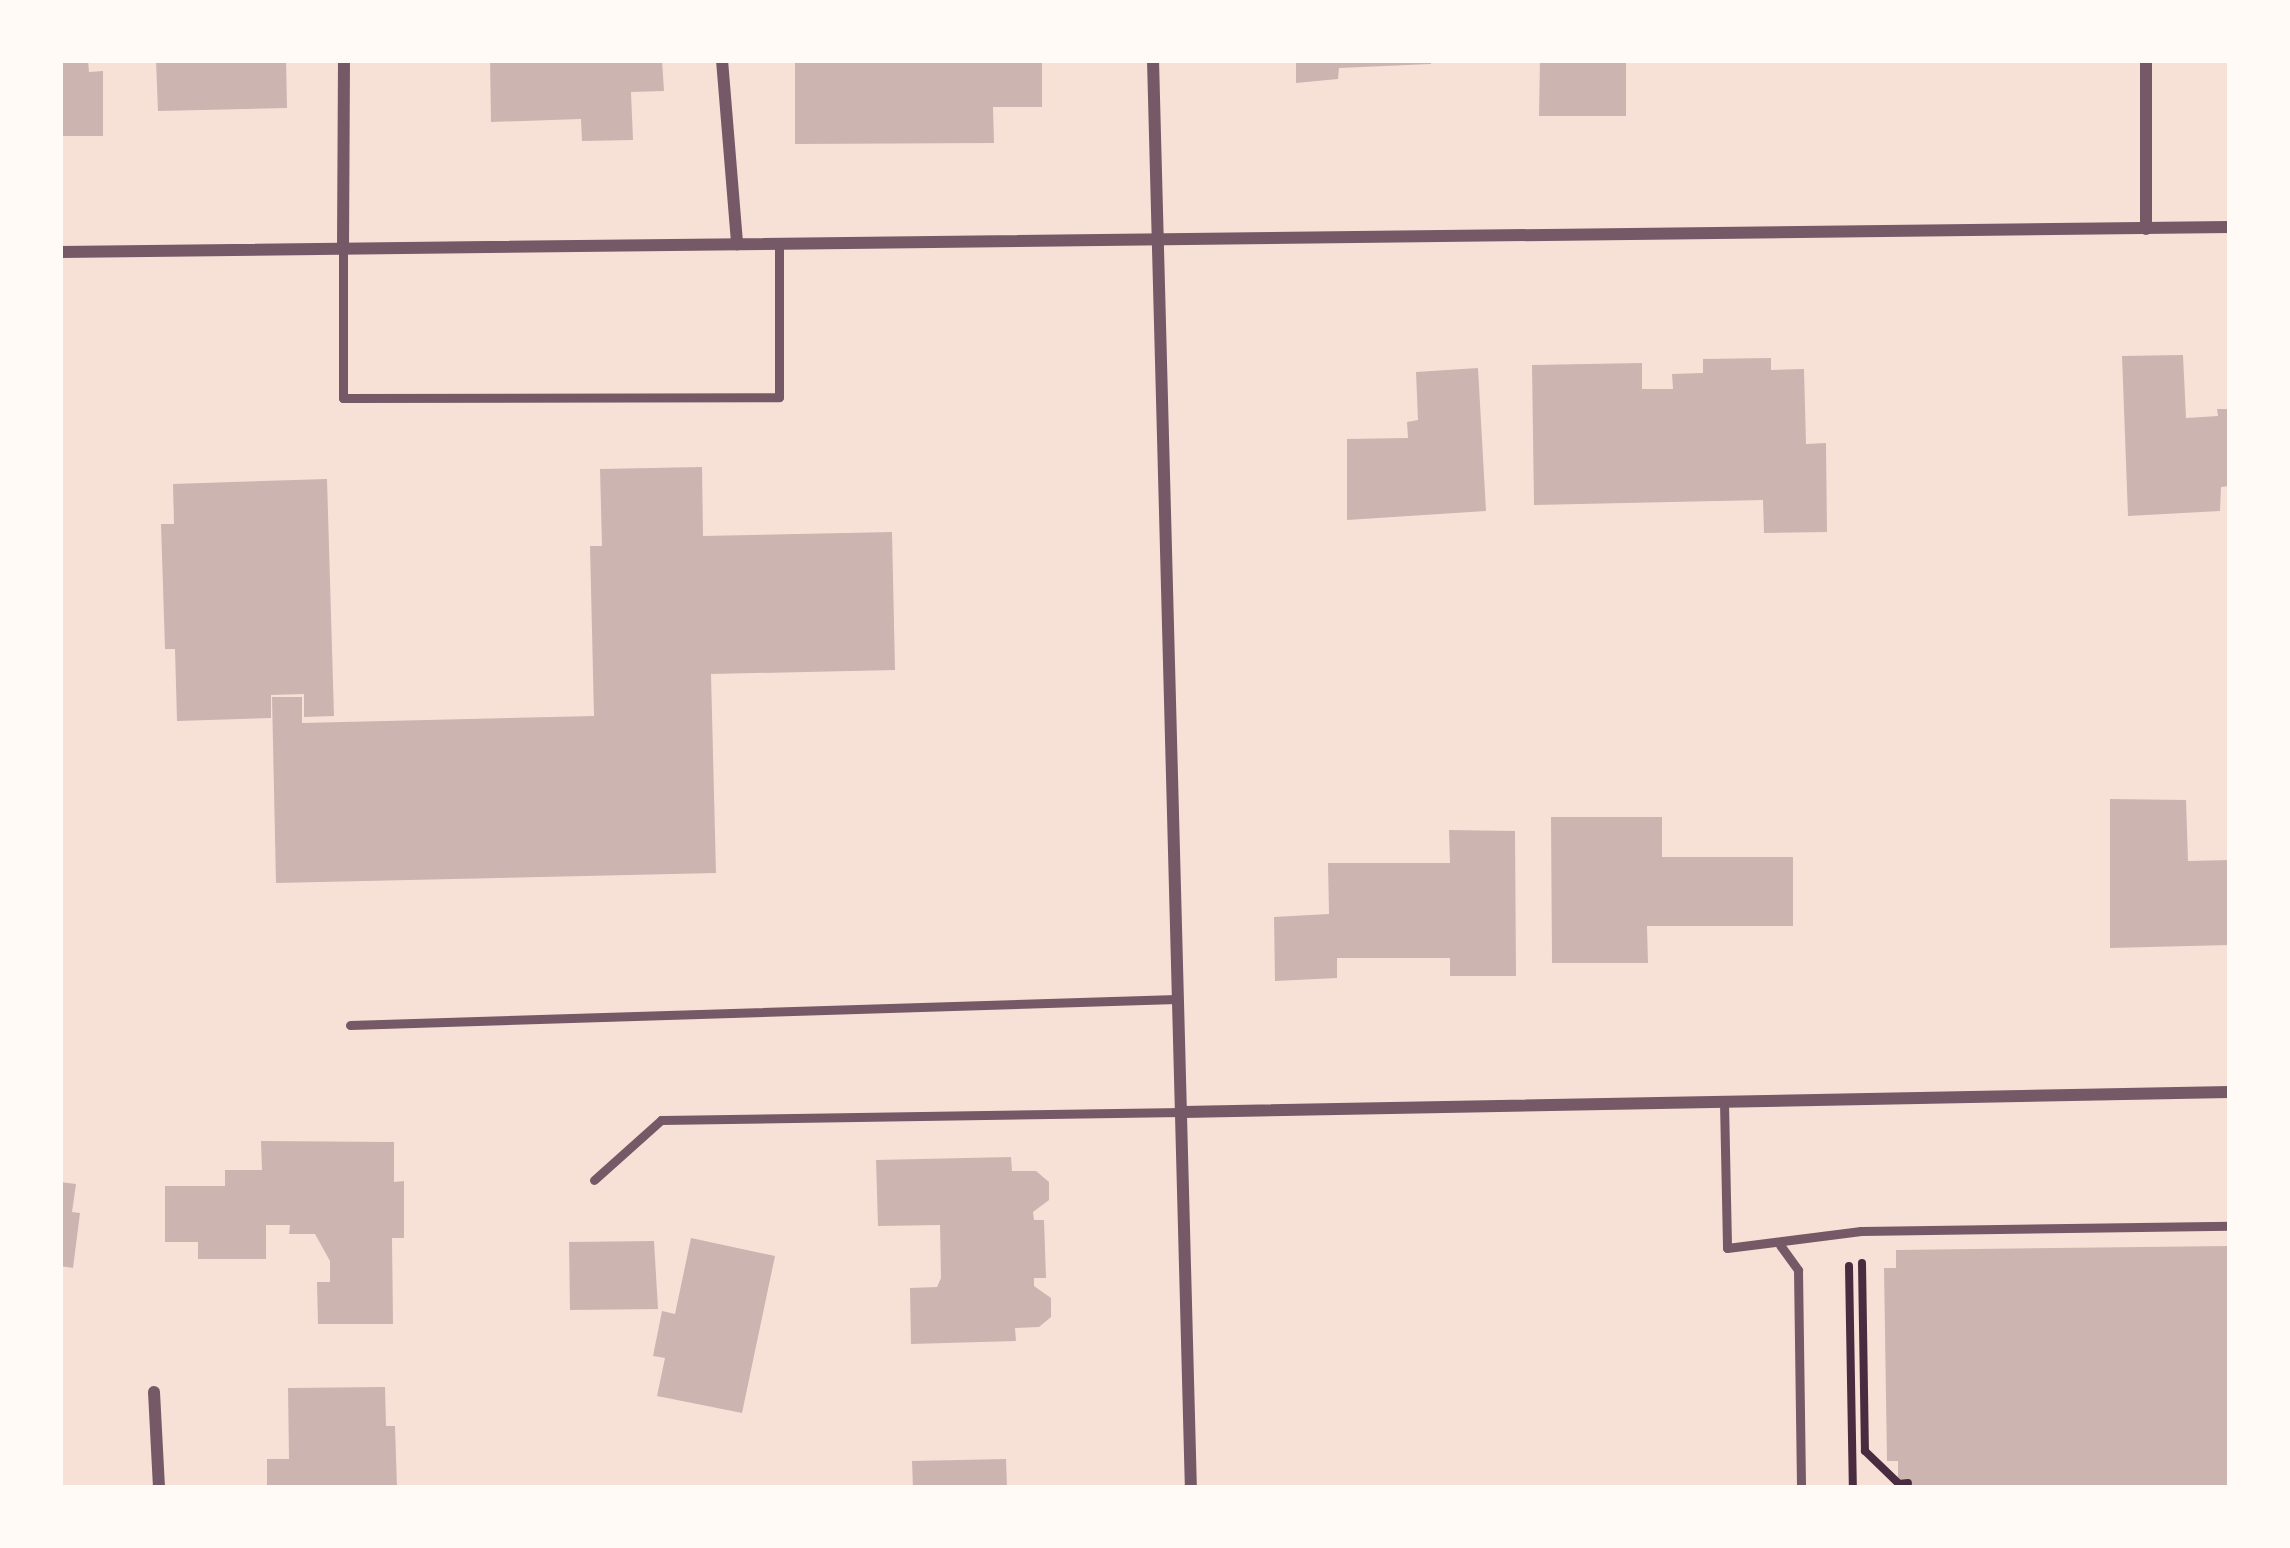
<!DOCTYPE html>
<html>
<head>
<meta charset="utf-8">
<style>
  body { margin:0 }
  #map { position:relative; width:2290px; height:1548px; overflow:hidden; background:#f7e1d7; font-family:Quicksand,sans-serif }
  div>[style] { position:absolute }
  [style*='--x'] { left:calc(var(--x)*1px); top:calc(var(--y)*1px); width:calc(var(--w)*1px); rotate:calc(var(--a)*1deg) }
  .building>* { inset:0; background:#ccb4b1 }
  .path>* { height:8px; margin:-4px; padding:0 4px; transform-origin:4px; border-radius:4px; background:#4a2c40 }
  .service>* { height:9px; margin:-4.5px; padding:0 4.5px; transform-origin:4.5px; border-radius:4.5px; background:#755966 }
  .minor>* { height:12px; margin:-6px; padding:0 6px; transform-origin:6px; border-radius:6px; background:#755966 }
  span { translate:-50% -50%; white-space:nowrap; text-align:center; line-height:1.15; -webkit-text-stroke:12px #fffaf5; paint-order:stroke }
  .frame { position:absolute; inset:0; border:63px solid #fffaf5; pointer-events:none }
</style>
</head>
<body>
<div id="map">
  <div class="building">
    <i style="clip-path:polygon(60px 60px,88px 60px,89px 72px,103px 71px,103px 136px,60px 136px)"></i>
    <i style="clip-path:polygon(156px 60px,286px 60px,287px 108px,158px 111px)"></i>
    <i style="clip-path:polygon(490px 60px,662px 60px,664px 91px,631px 92px,633px 140px,582px 141px,581px 119px,491px 122px)"></i>
    <i style="clip-path:polygon(795px 60px,1042px 60px,1042px 107px,993px 107px,994px 143px,795px 144px)"></i>
    <i style="clip-path:polygon(1296px 60px,1431px 60px,1431px 64px,1339px 68px,1338px 79px,1296px 83px)"></i>
    <i style="clip-path:polygon(1540px 60px,1626px 60px,1626px 116px,1539px 116px)"></i>
    <i style="clip-path:polygon(2183px 355px,2186px 418px,2218px 416px,2217px 409px,2230px 409px,2230px 486px,2221px 487px,2220px 511px,2128px 516px,2122px 356px)"></i>
    <i style="clip-path:polygon(1771px 358px,1771px 370px,1804px 369px,1806px 444px,1826px 443px,1827px 532px,1764px 533px,1763px 500px,1534px 505px,1532px 365px,1642px 363px,1642px 389px,1673px 389px,1672px 374px,1703px 373px,1703px 359px)"></i>
    <i style="clip-path:polygon(1478px 368px,1486px 511px,1347px 520px,1347px 439px,1408px 438px,1407px 422px,1418px 420px,1416px 372px)"></i>
    <i style="clip-path:polygon(702px 467px,703px 536px,892px 532px,895px 670px,711px 674px,716px 873px,276px 883px,272px 697px,302px 697px,302px 723px,594px 716px,590px 546px,602px 546px,600px 469px)"></i>
    <i style="clip-path:polygon(327px 479px,334px 716px,304px 717px,304px 694px,271px 695px,271px 718px,177px 721px,175px 649px,165px 649px,161px 524px,174px 524px,173px 484px)"></i>
    <i style="clip-path:polygon(2110px 799px,2186px 800px,2188px 861px,2230px 860px,2230px 945px,2110px 948px)"></i>
    <i style="clip-path:polygon(1551px 817px,1662px 817px,1662px 857px,1793px 857px,1793px 926px,1647px 926px,1648px 963px,1552px 963px)"></i>
    <i style="clip-path:polygon(1449px 830px,1515px 831px,1516px 976px,1450px 976px,1450px 958px,1337px 958px,1337px 978px,1275px 981px,1274px 917px,1329px 914px,1328px 863px,1450px 863px)"></i>
    <i style="clip-path:polygon(261px 1141px,394px 1142px,394px 1182px,404px 1181px,404px 1238px,392px 1238px,393px 1324px,318px 1324px,317px 1282px,330px 1282px,330px 1261px,315px 1234px,289px 1234px,290px 1225px,266px 1225px,266px 1259px,198px 1259px,198px 1242px,165px 1242px,165px 1186px,225px 1186px,225px 1170px,262px 1170px)"></i>
    <i style="clip-path:polygon(1011px 1157px,1012px 1171px,1036px 1171px,1049px 1182px,1049px 1200px,1033px 1212px,1034px 1220px,1044px 1220px,1046px 1278px,1034px 1278px,1034px 1286px,1051px 1298px,1051px 1317px,1039px 1327px,1015px 1328px,1016px 1341px,911px 1344px,910px 1288px,937px 1287px,941px 1278px,940px 1225px,878px 1226px,876px 1160px)"></i>
    <i style="clip-path:polygon(60px 1182px,76px 1184px,72px 1212px,80px 1213px,73px 1268px,60px 1266px)"></i>
    <i style="clip-path:polygon(691px 1238px,775px 1256px,742px 1413px,657px 1396px,665px 1358px,653px 1356px,662px 1311px,675px 1314px)"></i>
    <i style="clip-path:polygon(654px 1241px,658px 1309px,570px 1310px,569px 1242px)"></i>
    <i style="clip-path:polygon(2230px 1246px,2230px 1488px,1898px 1488px,1898px 1461px,1887px 1461px,1884px 1268px,1896px 1268px,1896px 1250px)"></i>
    <i style="clip-path:polygon(385px 1387px,386px 1426px,395px 1426px,397px 1488px,267px 1488px,267px 1459px,289px 1459px,288px 1388px)"></i>
    <i style="clip-path:polygon(1006px 1459px,1007px 1488px,913px 1488px,912px 1461px)"></i>
  </div>
  <div class="path">
    <i style="--x:1862;--y:1263;--w:188;--a:89.1"></i>
    <i style="--x:1865;--y:1451;--w:47;--a:44.1"></i>
    <i style="--x:1899;--y:1484;--w:9;--a:-6"></i>
    <i style="--x:1849;--y:1266;--w:222;--a:89"></i>
  </div>
  <div class="service">
    <i style="--x:343;--y:250;--w:148;--a:90"></i>
    <i style="--x:343;--y:398;--w:436;--a:-0.1"></i>
    <i style="--x:779;--y:397;--w:154;--a:-90"></i>
    <i style="--x:350;--y:1025;--w:827;--a:-1.8"></i>
    <i style="--x:1724;--y:1102;--w:146;--a:88.8"></i>
    <i style="--x:1727;--y:1248;--w:135;--a:-7.2"></i>
    <i style="--x:1861;--y:1231;--w:369;--a:-0.8"></i>
    <i style="--x:594;--y:1180;--w:90;--a:-41.8"></i>
    <i style="--x:661;--y:1120;--w:522;--a:-0.88"></i>
    <i style="--x:1780;--y:1245;--w:31;--a:54"></i>
    <i style="--x:1798;--y:1270;--w:218;--a:89.2"></i>
  </div>
  <div class="minor">
    <i style="--x:722;--y:60;--w:185;--a:85.3"></i>
    <i style="--x:1153;--y:60;--w:1429;--a:88.48"></i>
    <i style="--x:2146;--y:60;--w:169;--a:90"></i>
    <i style="--x:343;--y:250;--w:190;--a:-89.7"></i>
    <i style="--x:60;--y:252;--w:2170;--a:-0.66"></i>
    <i style="--x:1183;--y:1112;--w:1047;--a:-1.09"></i>
    <i style="--x:154;--y:1392;--w:96;--a:87"></i>
  </div>
  <div class="frame"></div>
</div>
</body>
</html>
